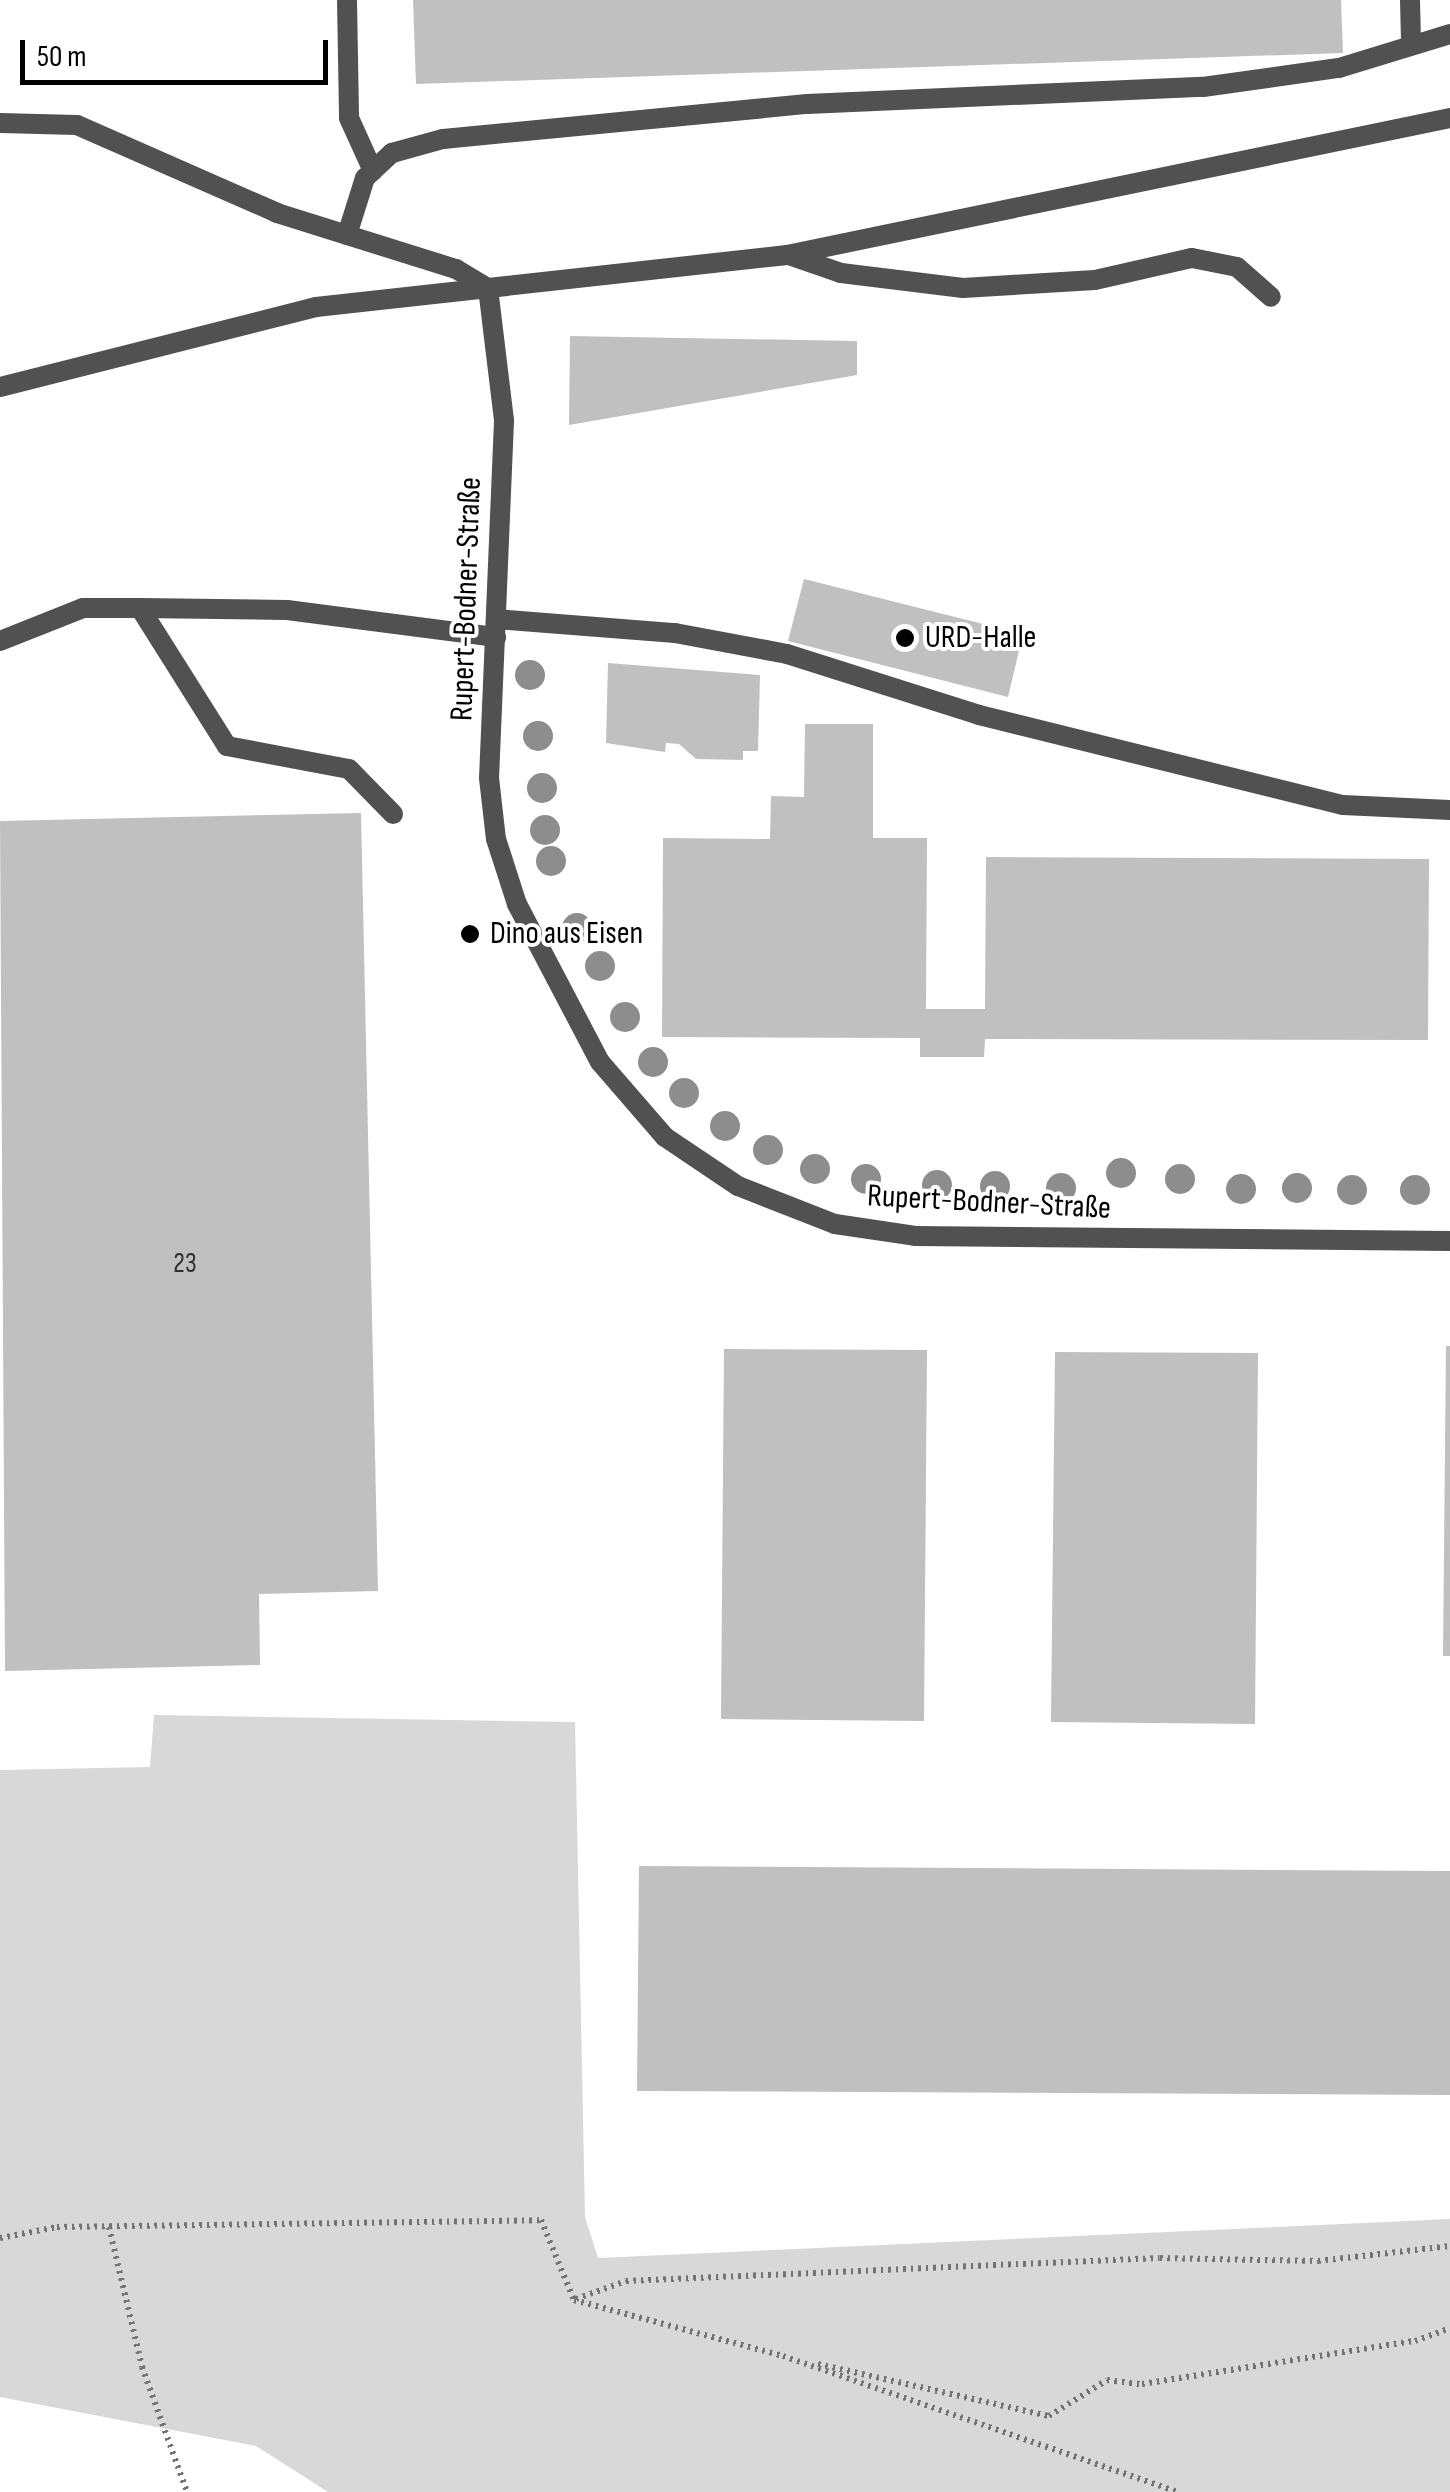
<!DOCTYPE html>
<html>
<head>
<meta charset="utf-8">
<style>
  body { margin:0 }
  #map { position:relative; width:1450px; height:2492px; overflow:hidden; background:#fff; font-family:"Sofia Sans Condensed",sans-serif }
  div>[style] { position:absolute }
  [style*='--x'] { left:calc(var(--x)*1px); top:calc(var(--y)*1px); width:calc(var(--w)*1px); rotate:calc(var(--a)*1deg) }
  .green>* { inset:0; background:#d8d8d8 }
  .building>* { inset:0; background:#c0c0c0 }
  .path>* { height:6px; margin-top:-3px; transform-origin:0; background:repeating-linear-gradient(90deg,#737373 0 2.5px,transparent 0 7.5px) }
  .service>* { height:20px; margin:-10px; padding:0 10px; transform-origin:10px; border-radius:10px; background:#515151 }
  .minor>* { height:20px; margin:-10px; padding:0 10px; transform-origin:10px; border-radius:10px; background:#515151 }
  .trees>* { width:30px; height:30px; margin:-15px; border-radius:50%; background:#8d8d8d }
  .dots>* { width:28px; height:28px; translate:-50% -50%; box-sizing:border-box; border:5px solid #fff; border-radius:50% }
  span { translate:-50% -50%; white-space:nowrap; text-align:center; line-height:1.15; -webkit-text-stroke:8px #fff; paint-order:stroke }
  .number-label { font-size:28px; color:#303030 }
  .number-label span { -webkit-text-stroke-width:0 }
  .street-label { font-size:32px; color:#000 }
  .poi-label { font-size:32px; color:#000 }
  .left { translate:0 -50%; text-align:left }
  .scale { position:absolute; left:20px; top:40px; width:308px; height:45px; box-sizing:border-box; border:5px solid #000; border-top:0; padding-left:12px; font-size:30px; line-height:35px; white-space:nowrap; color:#000; -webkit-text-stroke:8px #fff; paint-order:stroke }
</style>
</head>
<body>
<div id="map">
  <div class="green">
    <i style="clip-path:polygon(154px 1715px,575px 1722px,585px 2217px,598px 2258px,1450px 2219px,1450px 2492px,328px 2492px,256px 2446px,0 2397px,0 1770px,150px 1767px)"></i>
  </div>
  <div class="building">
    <i style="clip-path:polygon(413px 0,1341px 0,1343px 53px,416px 84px)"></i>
    <i style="clip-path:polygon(570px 336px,857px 341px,857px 375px,569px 425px)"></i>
    <i style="clip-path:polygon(804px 579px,1023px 634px,1008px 697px,788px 641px)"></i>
    <i style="clip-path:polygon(608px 663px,760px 675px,758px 751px,743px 751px,743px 760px,696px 759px,679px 744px,666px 743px,665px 752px,606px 743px)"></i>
    <i style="clip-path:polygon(805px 724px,873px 724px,873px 838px,927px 838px,926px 1009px,985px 1009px,986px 857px,1429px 859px,1428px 1040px,985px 1039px,984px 1057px,920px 1057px,920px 1038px,662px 1037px,663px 838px,770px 839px,771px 796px,804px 797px)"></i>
    <i style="clip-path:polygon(361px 813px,378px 1591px,259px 1594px,260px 1665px,5px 1671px,0 821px)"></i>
    <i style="clip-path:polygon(1446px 1346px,1450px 1346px,1450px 1656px,1443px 1656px)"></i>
    <i style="clip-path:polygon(724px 1349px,927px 1350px,924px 1721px,721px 1719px)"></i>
    <i style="clip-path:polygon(1055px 1352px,1258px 1353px,1255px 1724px,1051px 1722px)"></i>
    <i style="clip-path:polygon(639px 1866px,1450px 1871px,1450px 2095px,637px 2091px)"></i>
  </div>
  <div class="path">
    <i style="--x:109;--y:2227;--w:144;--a:76.7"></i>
    <i style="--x:142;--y:2367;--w:133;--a:70.2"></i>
    <i style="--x:0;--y:2238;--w:58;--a:-10.9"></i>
    <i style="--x:57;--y:2227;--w:484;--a:-0.8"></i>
    <i style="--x:541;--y:2220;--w:87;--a:67.6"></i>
    <i style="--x:574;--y:2300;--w:216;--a:15"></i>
    <i style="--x:783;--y:2356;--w:418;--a:19"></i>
    <i style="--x:576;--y:2299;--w:53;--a:-19.8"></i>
    <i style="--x:626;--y:2281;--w:534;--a:-2.47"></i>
    <i style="--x:1160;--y:2258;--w:158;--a:1.1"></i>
    <i style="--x:1318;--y:2261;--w:133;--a:-6.5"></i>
    <i style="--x:818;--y:2364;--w:237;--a:12.7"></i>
    <i style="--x:1049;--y:2416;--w:68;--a:-31.8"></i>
    <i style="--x:1107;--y:2380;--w:35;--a:7"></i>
    <i style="--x:1142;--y:2384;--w:276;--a:-9"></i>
    <i style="--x:1415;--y:2341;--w:37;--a:-20"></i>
  </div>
  <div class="service">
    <i style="--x:347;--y:0;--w:118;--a:89"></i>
    <i style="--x:349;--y:118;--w:58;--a:65.6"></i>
    <i style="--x:1410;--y:0;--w:40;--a:88.6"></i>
    <i style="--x:0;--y:123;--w:77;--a:1.5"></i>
    <i style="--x:77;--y:125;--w:219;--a:23.7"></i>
    <i style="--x:277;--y:213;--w:188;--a:17.4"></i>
    <i style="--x:456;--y:269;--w:37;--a:31"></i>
    <i style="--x:347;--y:235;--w:60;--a:-72.5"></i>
    <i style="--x:365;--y:178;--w:37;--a:-43"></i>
    <i style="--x:392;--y:153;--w:53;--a:-15.4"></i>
    <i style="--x:443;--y:139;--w:366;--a:-5.5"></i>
    <i style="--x:807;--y:104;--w:396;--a:-2.5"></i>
    <i style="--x:1203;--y:87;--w:137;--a:-8"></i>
    <i style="--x:1339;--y:68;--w:116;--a:-17"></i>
    <i style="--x:789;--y:255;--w:55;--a:19.1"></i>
    <i style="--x:841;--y:273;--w:123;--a:7"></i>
    <i style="--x:963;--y:288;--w:132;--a:-3.5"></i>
    <i style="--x:1095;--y:280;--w:99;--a:-12.8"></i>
    <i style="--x:1192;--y:258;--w:46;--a:11.3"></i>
    <i style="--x:1237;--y:267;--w:45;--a:41.4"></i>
    <i style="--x:0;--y:387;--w:326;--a:-14.2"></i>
    <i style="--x:316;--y:307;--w:474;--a:-6.3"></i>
    <i style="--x:787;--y:255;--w:677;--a:-11.68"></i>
    <i style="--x:140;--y:608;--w:163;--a:57.8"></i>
    <i style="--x:227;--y:746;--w:124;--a:10.7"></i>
    <i style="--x:349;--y:769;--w:63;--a:45.6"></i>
    <i style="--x:496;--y:619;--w:180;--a:4.5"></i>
    <i style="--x:675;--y:633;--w:114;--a:10.6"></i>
    <i style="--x:787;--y:654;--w:201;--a:17.6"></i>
    <i style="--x:979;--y:715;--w:375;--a:13.9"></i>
    <i style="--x:1343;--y:805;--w:107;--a:2.7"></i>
    <i style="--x:0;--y:641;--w:89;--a:-21.7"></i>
    <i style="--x:83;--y:608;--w:57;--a:0"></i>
    <i style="--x:140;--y:608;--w:147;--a:0.8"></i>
    <i style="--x:287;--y:610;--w:211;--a:7.4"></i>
  </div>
  <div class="minor">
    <i style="--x:488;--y:288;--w:134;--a:83.1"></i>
    <i style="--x:504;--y:421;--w:357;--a:92.4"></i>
    <i style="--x:489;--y:778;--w:61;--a:83.5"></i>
    <i style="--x:496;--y:839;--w:68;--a:72.1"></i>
    <i style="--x:517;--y:904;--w:178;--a:62.3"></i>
    <i style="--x:600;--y:1062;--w:99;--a:49.1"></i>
    <i style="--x:665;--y:1137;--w:88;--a:33.9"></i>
    <i style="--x:738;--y:1186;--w:104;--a:21.4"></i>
    <i style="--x:835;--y:1224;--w:81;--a:8.5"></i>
    <i style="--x:915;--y:1236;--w:535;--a:0.54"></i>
  </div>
  <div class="trees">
    <i style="left:530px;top:675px"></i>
    <i style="left:538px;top:736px"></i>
    <i style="left:542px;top:788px"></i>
    <i style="left:545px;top:830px"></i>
    <i style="left:551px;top:861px"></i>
    <i style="left:577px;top:928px"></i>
    <i style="left:600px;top:966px"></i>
    <i style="left:625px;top:1017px"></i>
    <i style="left:653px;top:1062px"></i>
    <i style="left:684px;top:1093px"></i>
    <i style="left:725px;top:1126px"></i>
    <i style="left:768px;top:1150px"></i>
    <i style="left:815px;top:1169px"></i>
    <i style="left:1121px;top:1173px"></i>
    <i style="left:866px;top:1179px"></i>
    <i style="left:1180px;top:1179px"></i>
    <i style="left:937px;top:1185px"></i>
    <i style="left:995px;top:1186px"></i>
    <i style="left:1061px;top:1188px"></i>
    <i style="left:1297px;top:1188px"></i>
    <i style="left:1241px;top:1189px"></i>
    <i style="left:1352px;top:1190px"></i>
    <i style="left:1415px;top:1190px"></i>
  </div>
  <div class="dots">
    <i style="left:905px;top:638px;background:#000"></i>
    <i style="left:470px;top:934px;background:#000"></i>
  </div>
  <div class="number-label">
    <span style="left:185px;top:1264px">23</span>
  </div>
  <div class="street-label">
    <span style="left:467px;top:599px;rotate:-88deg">Rupert-Bodner-Straße</span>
    <span style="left:989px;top:1203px;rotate:3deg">Rupert-Bodner-Straße</span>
  </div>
  <div class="poi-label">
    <span class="left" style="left:925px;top:638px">URD-Halle</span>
    <span class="left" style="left:490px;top:934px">Dino aus Eisen</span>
  </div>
  <div class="scale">50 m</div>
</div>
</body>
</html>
